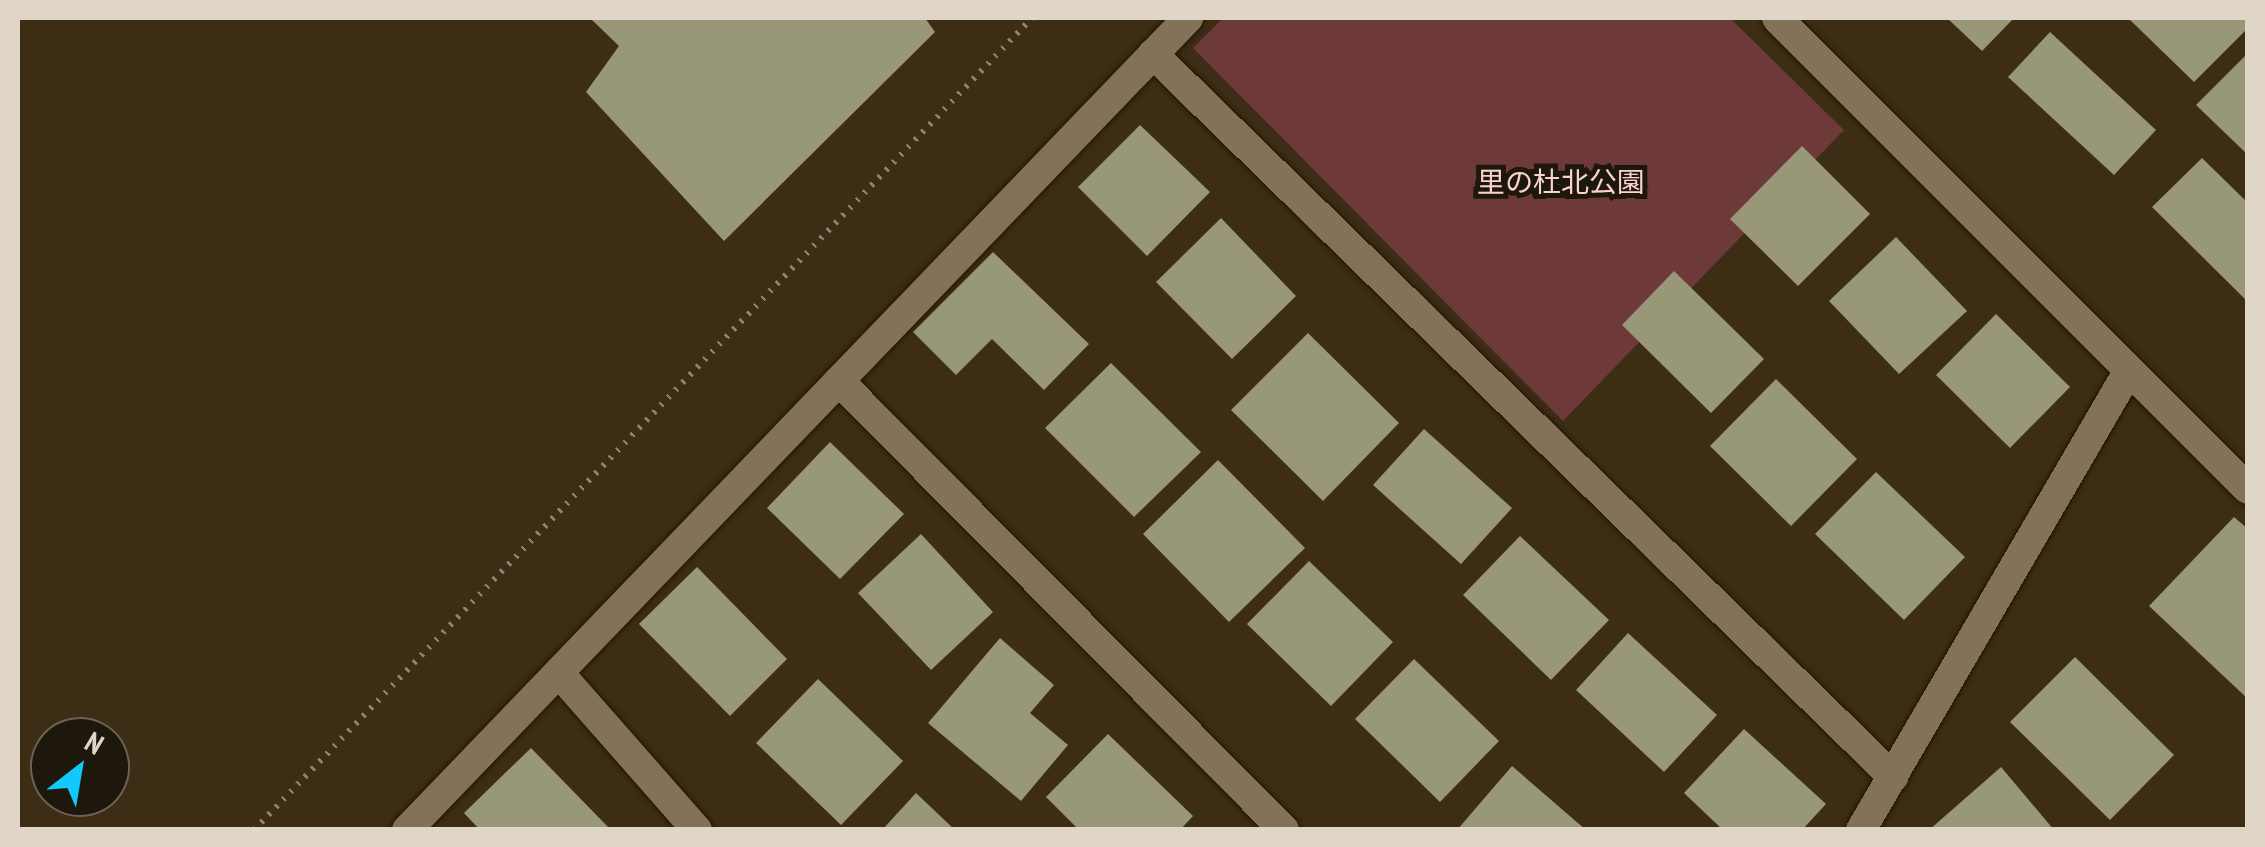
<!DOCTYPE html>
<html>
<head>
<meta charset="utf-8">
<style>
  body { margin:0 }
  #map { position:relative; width:2265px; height:847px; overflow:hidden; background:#3c2d14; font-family:"PT Sans Narrow","Noto Sans JP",sans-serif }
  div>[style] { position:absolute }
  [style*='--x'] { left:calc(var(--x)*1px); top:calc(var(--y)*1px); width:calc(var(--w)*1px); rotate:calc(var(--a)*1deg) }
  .green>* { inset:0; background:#6d3939 }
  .building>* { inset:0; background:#989778 }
  .path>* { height:6px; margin-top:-3px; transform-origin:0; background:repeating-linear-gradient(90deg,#8e826e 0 2.5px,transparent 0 10.5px) }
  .roads { filter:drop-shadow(0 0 2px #231500) drop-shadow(0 0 2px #231500) }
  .minor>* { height:30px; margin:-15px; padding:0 15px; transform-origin:15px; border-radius:15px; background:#837258 }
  span { translate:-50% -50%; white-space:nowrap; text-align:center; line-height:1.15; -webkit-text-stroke:10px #1d170c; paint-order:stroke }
  .park-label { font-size:28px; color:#f9d1d0 }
  .frame { position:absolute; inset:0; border:20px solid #dfd6c7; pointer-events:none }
  .north { position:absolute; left:30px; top:717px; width:100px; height:100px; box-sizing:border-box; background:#1d170c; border:2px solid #6b6357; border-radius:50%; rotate:31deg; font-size:28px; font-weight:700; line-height:40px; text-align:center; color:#dfd6c7 }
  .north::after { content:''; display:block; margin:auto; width:35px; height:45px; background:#11cafb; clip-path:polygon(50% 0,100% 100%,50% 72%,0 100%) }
</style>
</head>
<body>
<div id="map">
  <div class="green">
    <i style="clip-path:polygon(1223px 18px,1730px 18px,1844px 130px,1563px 421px,1193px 48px)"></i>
  </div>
  <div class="building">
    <i style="clip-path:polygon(590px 18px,925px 18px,935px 32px,724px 241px,586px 92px,619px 46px)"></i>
    <i style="clip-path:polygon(1947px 18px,2014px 18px,1982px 51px)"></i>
    <i style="clip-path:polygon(2128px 18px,2248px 18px,2248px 28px,2194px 82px)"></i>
    <i style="clip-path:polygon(2050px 32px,2156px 130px,2114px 175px,2008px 77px)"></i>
    <i style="clip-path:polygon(2248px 53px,2248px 155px,2196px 105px)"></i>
    <i style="clip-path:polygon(1140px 125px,1210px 192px,1147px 256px,1078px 187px)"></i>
    <i style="clip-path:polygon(1802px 146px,1870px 214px,1798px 286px,1730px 219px)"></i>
    <i style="clip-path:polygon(2202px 158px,2248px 203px,2248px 302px,2152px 207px)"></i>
    <i style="clip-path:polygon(1221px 218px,1296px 296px,1232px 359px,1156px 282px)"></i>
    <i style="clip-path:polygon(1896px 237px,1967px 311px,1899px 374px,1829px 301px)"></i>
    <i style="clip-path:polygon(993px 252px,1089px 344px,1044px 390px,992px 339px,956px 375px,913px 332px)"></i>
    <i style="clip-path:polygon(1674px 271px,1764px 359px,1711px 413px,1622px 325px)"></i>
    <i style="clip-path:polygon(1996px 314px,2070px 387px,2010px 448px,1936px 375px)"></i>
    <i style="clip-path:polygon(1308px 333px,1399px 423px,1323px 501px,1231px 410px)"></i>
    <i style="clip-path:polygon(1111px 363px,1201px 452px,1134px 517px,1045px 428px)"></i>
    <i style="clip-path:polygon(1776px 379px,1857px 459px,1791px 526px,1710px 446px)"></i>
    <i style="clip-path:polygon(1424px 429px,1512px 508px,1461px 564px,1373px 485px)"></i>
    <i style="clip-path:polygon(830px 442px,904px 514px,840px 579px,767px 508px)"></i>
    <i style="clip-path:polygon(1218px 460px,1305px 548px,1229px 622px,1143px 534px)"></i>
    <i style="clip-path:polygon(1876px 472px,1965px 557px,1904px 620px,1815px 534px)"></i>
    <i style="clip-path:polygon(2234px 517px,2248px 529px,2248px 699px,2149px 606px)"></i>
    <i style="clip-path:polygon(921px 534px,993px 612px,931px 670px,858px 593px)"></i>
    <i style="clip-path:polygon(1520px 536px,1609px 620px,1551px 680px,1463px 595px)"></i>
    <i style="clip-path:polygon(1309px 561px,1393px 642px,1331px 706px,1247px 624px)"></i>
    <i style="clip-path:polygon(697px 567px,787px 659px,730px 716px,639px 624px)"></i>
    <i style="clip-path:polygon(1628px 633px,1717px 715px,1664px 772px,1576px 690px)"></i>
    <i style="clip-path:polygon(1000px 638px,1054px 685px,1030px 713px,1068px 745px,1021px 801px,928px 723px)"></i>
    <i style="clip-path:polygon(2075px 657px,2174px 755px,2110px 820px,2010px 722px)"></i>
    <i style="clip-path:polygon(1414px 659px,1499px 741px,1440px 802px,1355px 719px)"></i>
    <i style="clip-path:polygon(818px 679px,903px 761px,841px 825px,756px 743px)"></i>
    <i style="clip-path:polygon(1744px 729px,1826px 804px,1802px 830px,1723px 830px,1684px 793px)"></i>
    <i style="clip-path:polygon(1108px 734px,1193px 816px,1180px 830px,1079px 830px,1046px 797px)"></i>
    <i style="clip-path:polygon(531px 748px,611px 830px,480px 830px,464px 813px)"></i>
    <i style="clip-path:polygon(1512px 766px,1586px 830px,1457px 830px)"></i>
    <i style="clip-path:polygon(2001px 767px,2054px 830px,1929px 830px)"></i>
    <i style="clip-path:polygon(916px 793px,955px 830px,882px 830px)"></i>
  </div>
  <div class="path">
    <i style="--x:254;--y:830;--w:1125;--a:-46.23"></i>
  </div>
  <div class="roads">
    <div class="minor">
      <i style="--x:1777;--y:18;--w:666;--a:45"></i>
      <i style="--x:1153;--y:54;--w:1035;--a:44.33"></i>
      <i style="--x:839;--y:381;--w:632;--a:45.26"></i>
      <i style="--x:559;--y:673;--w:209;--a:48.7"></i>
      <i style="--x:407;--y:830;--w:1127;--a:-46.11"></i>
      <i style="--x:1861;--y:830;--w:530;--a:-59.76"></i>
    </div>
  </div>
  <div class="park-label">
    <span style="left:1561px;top:182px">里の杜北公園</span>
  </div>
  <div class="frame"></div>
  <div class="north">N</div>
</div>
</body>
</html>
